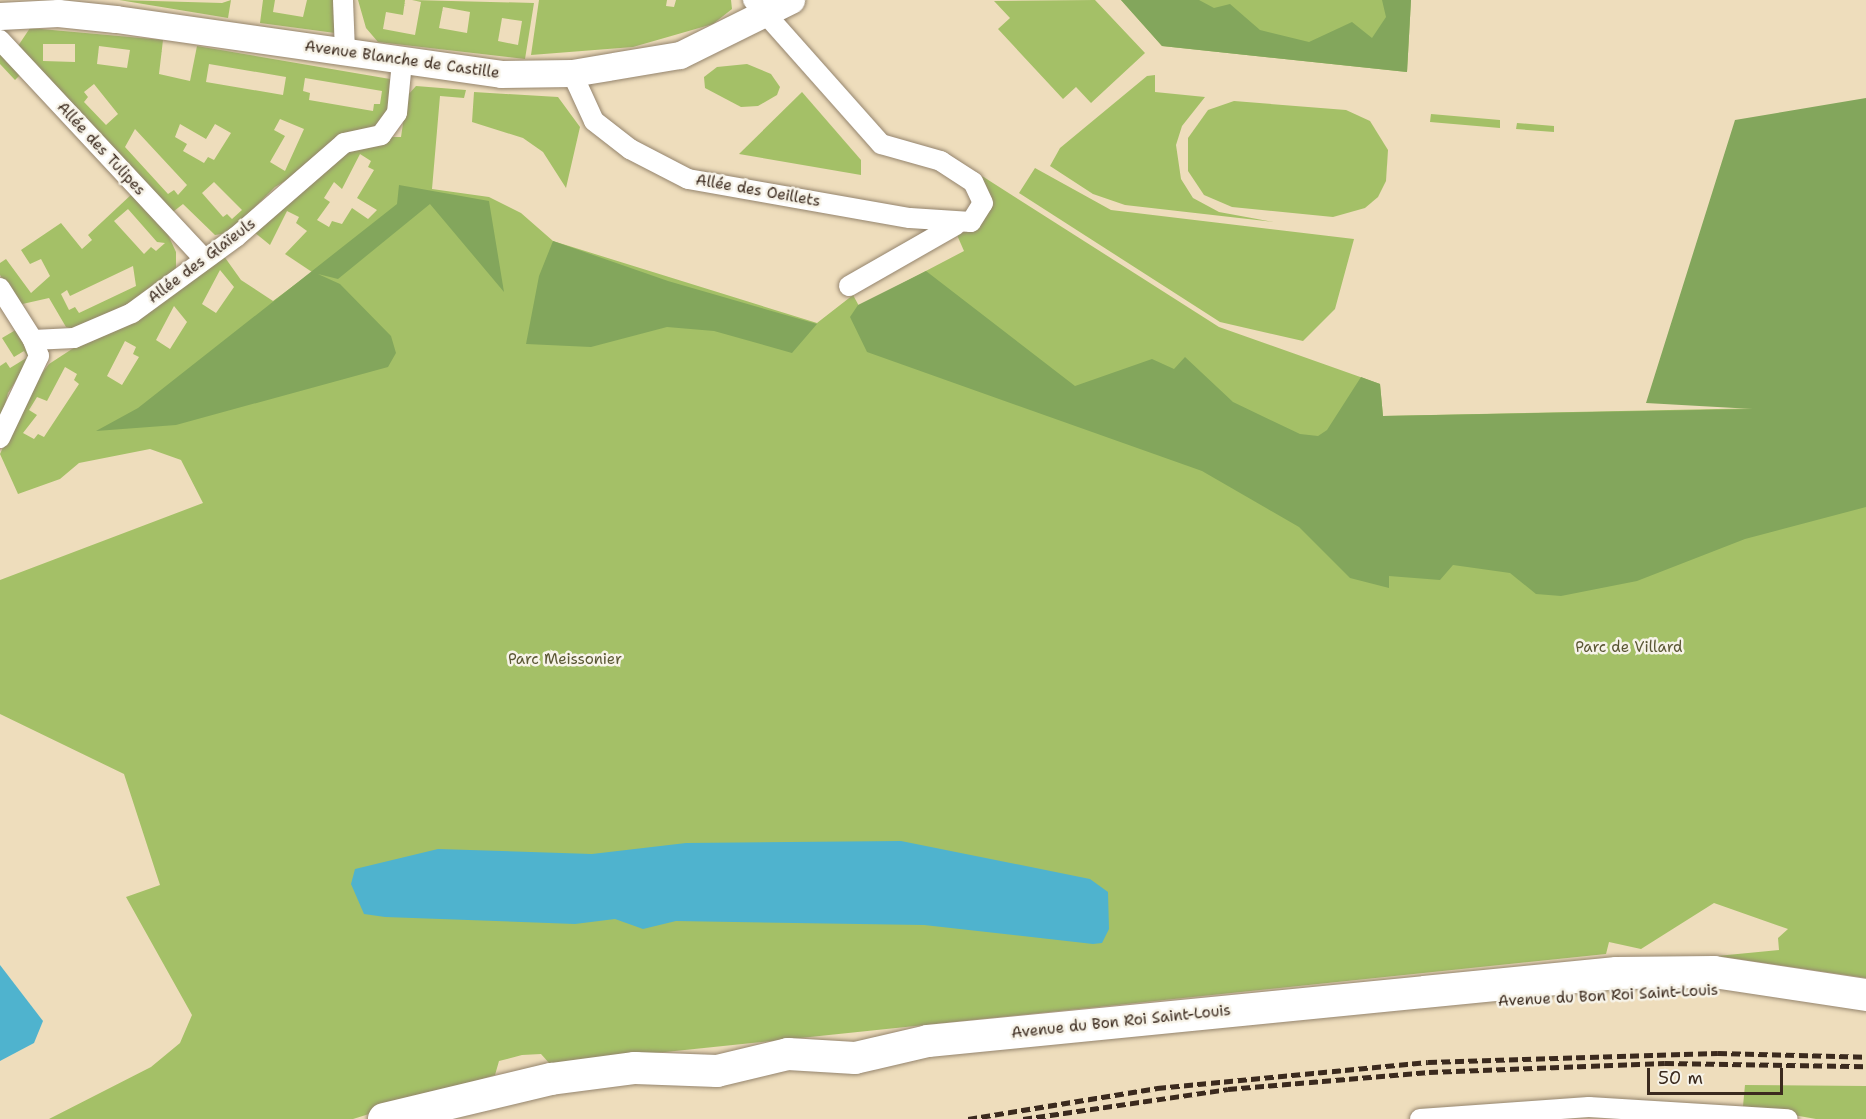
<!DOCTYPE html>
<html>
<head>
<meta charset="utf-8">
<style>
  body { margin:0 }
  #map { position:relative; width:1866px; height:1119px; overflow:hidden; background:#eeddbc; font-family:"Shantell Sans",sans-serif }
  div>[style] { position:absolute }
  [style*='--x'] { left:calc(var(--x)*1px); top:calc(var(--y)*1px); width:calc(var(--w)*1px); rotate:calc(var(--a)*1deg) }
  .green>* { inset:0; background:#a4c067 }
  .forest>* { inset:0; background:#83a65c }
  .water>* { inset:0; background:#4fb3ce }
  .roads { filter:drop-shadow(0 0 2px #94846d) drop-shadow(0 0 2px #94846d) }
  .street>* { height:20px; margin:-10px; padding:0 10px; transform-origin:10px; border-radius:10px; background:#fff }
  .secondary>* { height:27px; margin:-13.5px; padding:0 13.5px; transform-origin:13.5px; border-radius:13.5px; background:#fff }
  .primary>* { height:32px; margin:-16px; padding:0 16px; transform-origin:16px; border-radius:16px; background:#fff }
  .rail>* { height:4.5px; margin-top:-2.25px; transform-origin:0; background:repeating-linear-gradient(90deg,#3b2a1e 0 9px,transparent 0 13.5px) }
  span { translate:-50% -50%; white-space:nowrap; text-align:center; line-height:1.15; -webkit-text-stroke:5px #f7f3e8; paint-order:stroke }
  .street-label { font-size:15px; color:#3b2a1e }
  .park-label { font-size:15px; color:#5a5734 }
  .scale { position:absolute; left:1647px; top:1068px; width:136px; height:27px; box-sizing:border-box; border:3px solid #3b2a1e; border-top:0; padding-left:8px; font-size:18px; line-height:21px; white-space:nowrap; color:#3b2a1e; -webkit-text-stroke:4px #f7f3e8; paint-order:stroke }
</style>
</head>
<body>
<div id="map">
  <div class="green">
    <i style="clip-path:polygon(119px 0,222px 3px,231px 0,228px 18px)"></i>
    <i style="clip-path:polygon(263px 0,275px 0,273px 12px,303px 17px,307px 0,333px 0,335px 33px,260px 23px)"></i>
    <i style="clip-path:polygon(evenodd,358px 0,405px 0,403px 15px,386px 12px,383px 29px,415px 35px,421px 2px,412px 0,534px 3px,525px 59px,378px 42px,366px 28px,358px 0,443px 7px,470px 12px,467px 33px,439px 28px,443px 7px,358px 0,502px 18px,522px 21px,518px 45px,498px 41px,502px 18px)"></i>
    <i style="clip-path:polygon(539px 0,667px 0,666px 6px,674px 7px,676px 0,731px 0,732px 9px,713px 24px,633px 47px,531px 55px)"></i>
    <i style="clip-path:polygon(1095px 0,1145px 53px,1091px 103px,1076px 87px,1063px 99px,998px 29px,1010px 18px,994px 1px)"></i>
    <i style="clip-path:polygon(1121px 0,1411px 0,1407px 72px,1162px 46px)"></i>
    <i style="clip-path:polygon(evenodd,30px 28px,163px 40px,159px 74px,190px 81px,197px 46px,390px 79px,388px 112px,382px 124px,275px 187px,229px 233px,215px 235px,183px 204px,169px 215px,87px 125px,18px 46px,30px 28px,43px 44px,75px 44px,75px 62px,43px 61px,43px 44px,30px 28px,99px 46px,130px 50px,127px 68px,97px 64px,99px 46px,30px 28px,209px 64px,286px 77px,283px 95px,206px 82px,209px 64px,30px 28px,305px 78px,382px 91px,380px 104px,374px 104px,373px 111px,309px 100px,310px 93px,303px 91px,305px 78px,30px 28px,94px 84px,118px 114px,106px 125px,84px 102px,88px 97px,84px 92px,94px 84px,30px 28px,280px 119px,304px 129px,285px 171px,270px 162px,285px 136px,274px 130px,280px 119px,30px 28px,180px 124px,206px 139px,215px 124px,231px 133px,214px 160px,208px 157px,204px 163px,183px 151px,187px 144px,175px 137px,180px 124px,30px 28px,135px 129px,187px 185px,178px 195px,174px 190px,168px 194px,125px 147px,135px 129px,30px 28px,214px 182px,242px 210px,232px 219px,227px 214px,223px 217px,202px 193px,214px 182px)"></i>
    <i style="clip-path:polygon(0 49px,22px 73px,15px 80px,0 64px)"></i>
    <i style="clip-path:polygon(747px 64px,771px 74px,780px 87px,777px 95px,758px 106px,741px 107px,705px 88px,704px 77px,717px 67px)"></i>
    <i style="clip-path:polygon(1155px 75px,1155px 92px,1205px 97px,1182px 126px,1176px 145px,1181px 179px,1193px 198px,1219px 212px,1274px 222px,1125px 205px,1093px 194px,1050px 166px,1060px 148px,1147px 76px)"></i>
    <i style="clip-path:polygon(evenodd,416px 86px,466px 90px,464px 98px,440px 96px,432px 189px,489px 197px,521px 213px,553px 241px,817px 323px,853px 295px,859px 306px,964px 251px,957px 235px,980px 225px,991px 204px,982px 176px,1219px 327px,1380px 384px,1383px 416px,1766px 408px,1866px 424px,1866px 978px,1717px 956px,1779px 950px,1778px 938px,1788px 929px,1714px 903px,1641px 949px,1609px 942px,1606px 954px,550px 1064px,541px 1054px,522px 1055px,499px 1061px,495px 1075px,353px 1119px,49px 1119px,151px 1067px,180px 1043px,192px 1015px,126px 897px,160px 885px,124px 774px,0 714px,0 580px,203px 503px,181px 460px,150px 449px,79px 463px,60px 479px,18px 494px,0 454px,29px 390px,49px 364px,221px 252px,241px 280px,273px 301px,312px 272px,285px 254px,307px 231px,296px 223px,299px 217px,287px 211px,270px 245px,254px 232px,336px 156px,388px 137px,401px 137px,407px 96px,416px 86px,360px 154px,371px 161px,368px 167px,374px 170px,357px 198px,377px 210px,368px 219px,352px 208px,342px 224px,332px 221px,329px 227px,317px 220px,330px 202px,324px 198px,334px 182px,342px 189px,360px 154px,416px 86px,220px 270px,234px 287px,216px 313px,202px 304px,220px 270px,416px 86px,174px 306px,187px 322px,170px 349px,156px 340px,174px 306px,416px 86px,125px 341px,136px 347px,133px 354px,139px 357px,122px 385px,107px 376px,125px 341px,416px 86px,65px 367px,77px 374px,74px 380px,79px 384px,44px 437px,38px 434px,34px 439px,23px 433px,37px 415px,29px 410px,37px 397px,47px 401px,65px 367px)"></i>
    <i style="clip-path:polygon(474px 92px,558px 97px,580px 127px,566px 188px,543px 152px,523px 138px,472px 122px)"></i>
    <i style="clip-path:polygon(802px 92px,861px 160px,861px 175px,739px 154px)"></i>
    <i style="clip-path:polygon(1234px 101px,1346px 110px,1370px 121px,1388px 150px,1386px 181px,1378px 197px,1365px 208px,1333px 217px,1232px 207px,1204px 195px,1188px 171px,1188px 138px,1208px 110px)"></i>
    <i style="clip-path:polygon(1431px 114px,1500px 120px,1500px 128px,1430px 122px)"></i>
    <i style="clip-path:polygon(1517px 123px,1554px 126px,1554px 132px,1516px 129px)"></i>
    <i style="clip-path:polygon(1035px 168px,1111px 210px,1354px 239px,1335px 309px,1303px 341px,1220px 322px,1019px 193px)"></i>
    <i style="clip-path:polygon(evenodd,133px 193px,165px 228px,176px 252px,176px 270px,159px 286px,80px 331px,66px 327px,49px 298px,18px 305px,0 275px,0 263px,6px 259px,31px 293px,50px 276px,41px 259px,30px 264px,21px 250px,61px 223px,82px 249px,92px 240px,88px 235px,133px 193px,128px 209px,157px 242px,165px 243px,156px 251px,151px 247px,144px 254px,114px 221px,128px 209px,133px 193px,133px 266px,136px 286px,79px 313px,75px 307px,69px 310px,61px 294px,67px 290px,70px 296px,133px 266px)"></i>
    <i style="clip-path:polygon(19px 328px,30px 359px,8px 393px,0 426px,0 366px,6px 362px,10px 368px,28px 357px,24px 351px,14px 357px,2px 338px)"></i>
    <i style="clip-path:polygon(1745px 1085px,1866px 1086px,1866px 1119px,1816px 1119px,1743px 1106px)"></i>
  </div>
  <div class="forest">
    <i style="clip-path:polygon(1121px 0,1199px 0,1214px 8px,1230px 4px,1260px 30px,1309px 42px,1352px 22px,1372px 38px,1386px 17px,1382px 0,1411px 0,1407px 72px,1162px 46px)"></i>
    <i style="clip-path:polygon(1866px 98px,1866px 507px,1745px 539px,1637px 581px,1561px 596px,1536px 594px,1510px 573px,1453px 565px,1440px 580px,1389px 576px,1389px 588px,1350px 578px,1299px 527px,1202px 471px,867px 352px,850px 317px,858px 305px,926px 271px,1075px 386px,1152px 359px,1174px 369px,1185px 357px,1233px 402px,1300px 434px,1318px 436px,1327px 430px,1361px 377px,1380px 384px,1383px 416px,1753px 409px,1646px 403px,1735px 120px)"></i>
    <i style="clip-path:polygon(399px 185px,489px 201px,504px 292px,430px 204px,338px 279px,318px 274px,340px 284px,391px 336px,396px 353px,388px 367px,176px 425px,96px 431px,138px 408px,397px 204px)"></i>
    <i style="clip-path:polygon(553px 241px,668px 281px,817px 324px,792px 353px,714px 331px,667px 327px,591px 347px,526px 344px,539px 276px)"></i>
  </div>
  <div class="water">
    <i style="clip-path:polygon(901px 841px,1090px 879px,1108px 892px,1109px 929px,1102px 943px,1093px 944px,924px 925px,676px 921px,643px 929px,615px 919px,575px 924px,385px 917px,364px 914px,351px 884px,355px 869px,438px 849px,592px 854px,686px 843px)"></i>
    <i style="clip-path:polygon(0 965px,43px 1021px,34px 1043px,0 1061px)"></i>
  </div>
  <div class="roads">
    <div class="street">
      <i style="--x:343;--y:0;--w:53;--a:87.8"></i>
      <i style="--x:0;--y:40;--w:298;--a:47"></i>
      <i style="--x:572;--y:73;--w:53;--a:65.4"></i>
      <i style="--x:594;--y:121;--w:46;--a:37.9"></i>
      <i style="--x:630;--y:149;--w:65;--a:27.3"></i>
      <i style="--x:688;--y:179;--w:225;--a:10"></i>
      <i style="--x:910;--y:218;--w:61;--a:3.8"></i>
      <i style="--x:971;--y:222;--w:22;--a:-58"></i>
      <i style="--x:983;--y:203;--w:23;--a:-115"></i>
      <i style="--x:973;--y:182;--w:38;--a:-147"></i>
      <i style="--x:941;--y:161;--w:62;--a:-164.2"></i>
      <i style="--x:881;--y:144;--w:193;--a:-131.6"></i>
      <i style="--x:849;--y:286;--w:123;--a:-29.7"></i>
      <i style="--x:0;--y:288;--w:62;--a:57.6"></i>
      <i style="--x:0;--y:438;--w:91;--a:-64.6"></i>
      <i style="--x:39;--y:356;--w:17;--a:-111"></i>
      <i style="--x:33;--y:340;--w:41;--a:-2.8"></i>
      <i style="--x:74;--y:338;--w:63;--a:-23.3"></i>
      <i style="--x:132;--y:313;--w:129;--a:-36.2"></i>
      <i style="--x:236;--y:237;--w:143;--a:-41"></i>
      <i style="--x:344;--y:143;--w:38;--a:-12"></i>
      <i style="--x:381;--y:135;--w:27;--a:-54"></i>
      <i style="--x:397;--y:113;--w:51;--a:-84.4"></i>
      <i style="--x:1420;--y:1119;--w:169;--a:-4.1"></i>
      <i style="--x:1589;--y:1107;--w:199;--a:3.5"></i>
    </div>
    <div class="secondary">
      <i style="--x:0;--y:16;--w:58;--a:-3"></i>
      <i style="--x:58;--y:13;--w:58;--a:5.9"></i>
      <i style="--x:116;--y:19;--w:389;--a:8.1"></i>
      <i style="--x:501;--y:74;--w:71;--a:-0.8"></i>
      <i style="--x:572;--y:73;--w:109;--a:-9.5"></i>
      <i style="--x:680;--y:55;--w:124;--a:-26.4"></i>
    </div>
    <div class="primary">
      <i style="--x:384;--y:1119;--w:172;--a:-13.5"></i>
      <i style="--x:551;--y:1079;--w:85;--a:-7.5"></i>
      <i style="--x:635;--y:1068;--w:82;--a:2.1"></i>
      <i style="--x:717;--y:1071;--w:73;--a:-13.5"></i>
      <i style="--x:788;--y:1054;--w:67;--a:3.4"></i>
      <i style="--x:855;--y:1058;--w:75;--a:-13.1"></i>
      <i style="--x:928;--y:1041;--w:692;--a:-5.64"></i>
      <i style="--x:1617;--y:973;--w:97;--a:-0.6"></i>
      <i style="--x:1714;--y:972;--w:154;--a:8.6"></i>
    </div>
  </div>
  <div class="rail">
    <i style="--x:968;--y:1119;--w:192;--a:-9.3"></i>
    <i style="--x:1157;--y:1088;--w:272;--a:-5.5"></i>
    <i style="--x:1428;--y:1062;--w:290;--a:-1.8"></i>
    <i style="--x:1718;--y:1053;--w:148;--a:1.5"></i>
    <i style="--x:1023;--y:1119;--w:207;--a:-8.3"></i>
    <i style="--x:1228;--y:1089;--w:202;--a:-4.8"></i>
    <i style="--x:1429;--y:1072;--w:236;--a:-2.2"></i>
    <i style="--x:1665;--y:1063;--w:201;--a:0.9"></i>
  </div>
  <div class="street-label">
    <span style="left:402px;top:60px;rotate:8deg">Avenue Blanche de Castille</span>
    <span style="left:101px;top:149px;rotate:47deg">Allée des Tulipes</span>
    <span style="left:758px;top:191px;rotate:10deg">Allée des Oeillets</span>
    <span style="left:202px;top:261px;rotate:-37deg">Allée des Glaïeuls</span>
    <span style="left:1608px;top:996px;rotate:-3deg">Avenue du Bon Roi Saint-Louis</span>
    <span style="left:1121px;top:1022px;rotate:-6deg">Avenue du Bon Roi Saint-Louis</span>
  </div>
  <div class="park-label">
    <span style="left:1629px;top:648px">Parc de Villard</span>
    <span style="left:565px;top:660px">Parc Meissonier</span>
  </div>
  <div class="scale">50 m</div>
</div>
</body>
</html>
